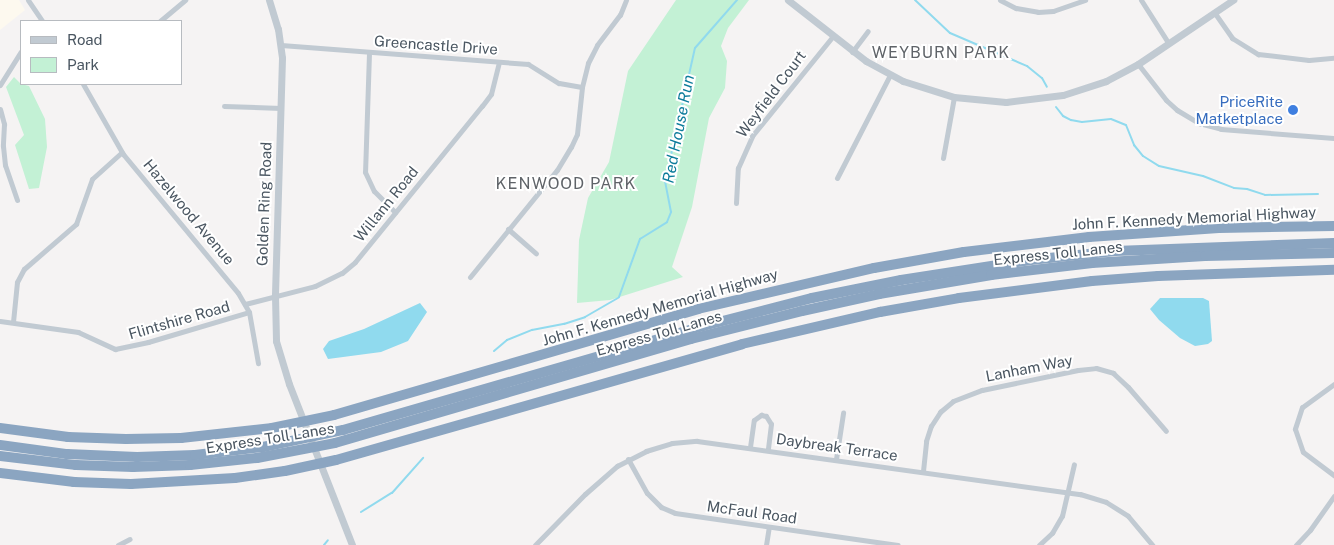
<!DOCTYPE html>
<html>
<head>
<meta charset="utf-8">
<style>
  body { margin:0 }
  #map { position:relative; width:1334px; height:545px; overflow:hidden; background:#f5f3f3; font-family:"Public Sans",sans-serif }
  div>[style] { position:absolute }
  [style*='--x'] { left:calc(var(--x)*1px); top:calc(var(--y)*1px); width:calc(var(--w)*1px); rotate:calc(var(--a)*1deg) }
  .commercial>* { inset:0; background:#fdf9ef }
  .green>* { inset:0; background:#c3f1d5 }
  .water>* { inset:0; background:#90daee }
  .stream>* { height:2px; margin:-1px; padding:0 1px; transform-origin:1px; border-radius:1px; background:#90daee }
  .minor>* { height:5px; margin:-2.5px; padding:0 2.5px; transform-origin:2.5px; border-radius:2.5px; background:#c1cad2 }
  .tertiary>* { height:7px; margin:-3.5px; padding:0 3.5px; transform-origin:3.5px; border-radius:3.5px; background:#c1cad2 }
  .motorway>* { height:10px; margin:-5px; padding:0 5px; transform-origin:5px; border-radius:5px; background:#8ba5c1 }
  .dots>* { width:14px; height:14px; translate:-50% -50%; box-sizing:border-box; border:2px solid #fff; border-radius:50% }
  span { translate:-50% -50%; white-space:nowrap; text-align:center; line-height:1.15; -webkit-text-stroke:4px #fff; paint-order:stroke }
  .street-label { font-size:15px; color:#4a5661 }
  .shop-label { font-size:15px; color:#366cbe }
  .right { translate:-100% -50%; text-align:right }
  .neighbourhood-label { font-size:16px; color:#5f6368; letter-spacing:1px }
  .water-label { font-size:16px; color:#0c7c9b; font-style:italic }
  .legend { position:absolute; left:20px; top:20px; width:162px; height:65px; box-sizing:border-box; background:#fff; border:1px solid #b7bbc0; margin:0; padding:6px 9px; list-style:none; font-size:15px; color:#4a5661 }
  .legend li { display:flex; align-items:center; gap:10px; height:25px }
  .legend b { width:25px; border:1px solid #b7bbc0 }
</style>
</head>
<body>
<div id="map">
  <div class="commercial">
    <i style="clip-path:polygon(0 0,19px 0,25px 10px,0 30px)"></i>
  </div>
  <div class="green">
    <i style="clip-path:polygon(676px 0,749px 0,728px 28px,721px 46px,727px 61px,725px 88px,709px 118px,692px 207px,672px 267px,683px 277px,610px 300px,577px 303px,579px 240px,588px 198px,609px 162px,628px 71px)"></i>
    <i style="clip-path:polygon(14px 77px,21px 84px,29px 86px,45px 119px,47px 147px,39px 188px,29px 189px,15px 145px,24px 135px,6px 87px)"></i>
  </div>
  <div class="water">
    <i style="clip-path:polygon(1160px 298px,1203px 298px,1209px 301px,1212px 341px,1208px 344px,1195px 346px,1180px 338px,1159px 320px,1150px 309px)"></i>
    <i style="clip-path:polygon(420px 303px,427px 312px,408px 341px,381px 352px,328px 359px,323px 349px,329px 341px,364px 329px)"></i>
  </div>
  <div class="stream">
    <i style="--x:915;--y:0;--w:48;--a:43.3"></i>
    <i style="--x:950;--y:33;--w:84;--a:23.2"></i>
    <i style="--x:1027;--y:66;--w:19;--a:39"></i>
    <i style="--x:1042;--y:78;--w:10;--a:61"></i>
    <i style="--x:1056;--y:107;--w:11;--a:52"></i>
    <i style="--x:1063;--y:116;--w:9;--a:27"></i>
    <i style="--x:1071;--y:120;--w:11;--a:10"></i>
    <i style="--x:1082;--y:122;--w:29;--a:-6"></i>
    <i style="--x:1111;--y:119;--w:16;--a:22"></i>
    <i style="--x:1126;--y:125;--w:22;--a:68"></i>
    <i style="--x:1134;--y:145;--w:14;--a:51"></i>
    <i style="--x:1143;--y:156;--w:19;--a:32"></i>
    <i style="--x:1159;--y:166;--w:45;--a:12.8"></i>
    <i style="--x:1203;--y:176;--w:33;--a:21"></i>
    <i style="--x:1234;--y:188;--w:13;--a:4"></i>
    <i style="--x:1247;--y:189;--w:19;--a:18"></i>
    <i style="--x:1265;--y:195;--w:53;--a:-1.1"></i>
    <i style="--x:494;--y:351;--w:17;--a:-40"></i>
    <i style="--x:507;--y:340;--w:27;--a:-22"></i>
    <i style="--x:532;--y:330;--w:33;--a:-11"></i>
    <i style="--x:564;--y:324;--w:22;--a:-18"></i>
    <i style="--x:585;--y:317;--w:39;--a:-30"></i>
    <i style="--x:619;--y:297;--w:62;--a:-70.1"></i>
    <i style="--x:640;--y:239;--w:32;--a:-32"></i>
    <i style="--x:667;--y:222;--w:11;--a:-68"></i>
    <i style="--x:671;--y:212;--w:31;--a:-101"></i>
    <i style="--x:665;--y:182;--w:137;--a:-77.4"></i>
    <i style="--x:695;--y:48;--w:64;--a:-48.8"></i>
    <i style="--x:361;--y:512;--w:36;--a:-32"></i>
    <i style="--x:392;--y:493;--w:47;--a:-48.5"></i>
    <i style="--x:324;--y:545;--w:6;--a:-51"></i>
  </div>
  <div class="minor">
    <i style="--x:28;--y:0;--w:25;--a:56"></i>
    <i style="--x:1000;--y:0;--w:18;--a:27"></i>
    <i style="--x:1016;--y:8;--w:22;--a:10"></i>
    <i style="--x:1038;--y:12;--w:15;--a:-4"></i>
    <i style="--x:1053;--y:11;--w:34;--a:-19"></i>
    <i style="--x:1141;--y:0;--w:52;--a:57.5"></i>
    <i style="--x:1214;--y:12;--w:32;--a:55"></i>
    <i style="--x:1232;--y:38;--w:31;--a:32"></i>
    <i style="--x:1258;--y:54;--w:51;--a:6.7"></i>
    <i style="--x:1309;--y:60;--w:25;--a:-5"></i>
    <i style="--x:160;--y:21;--w:33;--a:-40"></i>
    <i style="--x:281;--y:45;--w:248;--a:4.4"></i>
    <i style="--x:528;--y:64;--w:36;--a:32"></i>
    <i style="--x:559;--y:83;--w:23;--a:10"></i>
    <i style="--x:852;--y:52;--w:26;--a:-53"></i>
    <i style="--x:369;--y:53;--w:119;--a:91.9"></i>
    <i style="--x:365;--y:172;--w:21;--a:65"></i>
    <i style="--x:374;--y:191;--w:30;--a:45"></i>
    <i style="--x:1138;--y:64;--w:46;--a:52.1"></i>
    <i style="--x:1166;--y:100;--w:15;--a:42"></i>
    <i style="--x:1177;--y:110;--w:26;--a:31"></i>
    <i style="--x:1199;--y:123;--w:23;--a:15"></i>
    <i style="--x:1221;--y:129;--w:113;--a:4.6"></i>
    <i style="--x:83;--y:84;--w:81;--a:60.3"></i>
    <i style="--x:123;--y:154;--w:180;--a:50.4"></i>
    <i style="--x:238;--y:293;--w:22;--a:60"></i>
    <i style="--x:249;--y:312;--w:52;--a:80"></i>
    <i style="--x:0;--y:85;--w:39;--a:-58"></i>
    <i style="--x:224;--y:106;--w:57;--a:2"></i>
    <i style="--x:0;--y:109;--w:16;--a:75"></i>
    <i style="--x:4;--y:124;--w:22;--a:93"></i>
    <i style="--x:3;--y:146;--w:19;--a:84"></i>
    <i style="--x:5;--y:165;--w:37;--a:71"></i>
    <i style="--x:943;--y:158;--w:62;--a:-79.8"></i>
    <i style="--x:837;--y:178;--w:116;--a:-62.8"></i>
    <i style="--x:736;--y:203;--w:35;--a:-87"></i>
    <i style="--x:738;--y:168;--w:35;--a:-66"></i>
    <i style="--x:752;--y:136;--w:129;--a:-51"></i>
    <i style="--x:508;--y:229;--w:37;--a:41"></i>
    <i style="--x:470;--y:277;--w:138;--a:-50.9"></i>
    <i style="--x:557;--y:170;--w:27;--a:-59"></i>
    <i style="--x:571;--y:147;--w:14;--a:-65"></i>
    <i style="--x:577;--y:134;--w:47;--a:-83.9"></i>
    <i style="--x:582;--y:87;--w:25;--a:-76"></i>
    <i style="--x:588;--y:63;--w:20;--a:-63"></i>
    <i style="--x:597;--y:45;--w:38;--a:-53"></i>
    <i style="--x:620;--y:15;--w:16;--a:-68"></i>
    <i style="--x:245;--y:304;--w:72;--a:-14.4"></i>
    <i style="--x:315;--y:286;--w:30;--a:-26"></i>
    <i style="--x:342;--y:273;--w:17;--a:-40"></i>
    <i style="--x:355;--y:262;--w:201;--a:-50.9"></i>
    <i style="--x:482;--y:106;--w:15;--a:-53"></i>
    <i style="--x:491;--y:94;--w:33;--a:-76"></i>
    <i style="--x:0;--y:321;--w:79;--a:8"></i>
    <i style="--x:78;--y:332;--w:41;--a:24.7"></i>
    <i style="--x:115;--y:349;--w:34;--a:-12"></i>
    <i style="--x:148;--y:342;--w:105;--a:-16.5"></i>
    <i style="--x:13;--y:322;--w:40;--a:-84.3"></i>
    <i style="--x:17;--y:282;--w:15;--a:-62"></i>
    <i style="--x:24;--y:269;--w:69;--a:-40.9"></i>
    <i style="--x:76;--y:224;--w:48;--a:-70.4"></i>
    <i style="--x:92;--y:179;--w:40;--a:-42"></i>
    <i style="--x:1334;--y:384;--w:39;--a:144"></i>
    <i style="--x:1302;--y:407;--w:23;--a:108"></i>
    <i style="--x:1295;--y:429;--w:24;--a:71"></i>
    <i style="--x:1303;--y:452;--w:39;--a:37"></i>
    <i style="--x:750;--y:447;--w:27;--a:-82"></i>
    <i style="--x:754;--y:420;--w:9;--a:-36"></i>
    <i style="--x:761;--y:415;--w:5;--a:11"></i>
    <i style="--x:766;--y:416;--w:9;--a:58"></i>
    <i style="--x:771;--y:424;--w:26;--a:97"></i>
    <i style="--x:628;--y:459;--w:39;--a:61"></i>
    <i style="--x:647;--y:493;--w:20;--a:45"></i>
    <i style="--x:661;--y:507;--w:15;--a:23"></i>
    <i style="--x:675;--y:513;--w:225;--a:8.2"></i>
    <i style="--x:836;--y:459;--w:47;--a:-81.3"></i>
    <i style="--x:923;--y:471;--w:30;--a:-84"></i>
    <i style="--x:926;--y:441;--w:16;--a:-72"></i>
    <i style="--x:931;--y:426;--w:17;--a:-57"></i>
    <i style="--x:940;--y:412;--w:17;--a:-40"></i>
    <i style="--x:953;--y:401;--w:31;--a:-21"></i>
    <i style="--x:982;--y:390;--w:98;--a:-11.8"></i>
    <i style="--x:1078;--y:370;--w:18;--a:-6"></i>
    <i style="--x:1096;--y:368;--w:18;--a:16"></i>
    <i style="--x:1113;--y:373;--w:21;--a:43"></i>
    <i style="--x:1128;--y:387;--w:58;--a:49.2"></i>
    <i style="--x:118;--y:545;--w:13;--a:-27"></i>
    <i style="--x:535;--y:545;--w:71;--a:-45.6"></i>
    <i style="--x:585;--y:494;--w:43;--a:-41.2"></i>
    <i style="--x:617;--y:466;--w:33;--a:-27"></i>
    <i style="--x:646;--y:451;--w:27;--a:-17"></i>
    <i style="--x:672;--y:443;--w:25;--a:-5"></i>
    <i style="--x:697;--y:441;--w:387;--a:7.9"></i>
    <i style="--x:1080;--y:494;--w:27;--a:17"></i>
    <i style="--x:1106;--y:502;--w:26;--a:32"></i>
    <i style="--x:1128;--y:516;--w:38;--a:50"></i>
    <i style="--x:766;--y:545;--w:18;--a:-81"></i>
    <i style="--x:1039;--y:545;--w:18;--a:-43"></i>
    <i style="--x:1052;--y:533;--w:20;--a:-60"></i>
    <i style="--x:1062;--y:516;--w:53;--a:-77"></i>
    <i style="--x:1296;--y:545;--w:21;--a:-47"></i>
    <i style="--x:1310;--y:530;--w:42;--a:-54.8"></i>
  </div>
  <div class="tertiary">
    <i style="--x:269;--y:0;--w:30;--a:73"></i>
    <i style="--x:278;--y:29;--w:29;--a:82"></i>
    <i style="--x:282;--y:58;--w:238;--a:91.7"></i>
    <i style="--x:275;--y:296;--w:45;--a:88.7"></i>
    <i style="--x:276;--y:341;--w:45;--a:73.2"></i>
    <i style="--x:289;--y:384;--w:173;--a:68.6"></i>
    <i style="--x:788;--y:0;--w:99;--a:38"></i>
    <i style="--x:866;--y:61;--w:42;--a:28.4"></i>
    <i style="--x:903;--y:81;--w:53;--a:17.4"></i>
    <i style="--x:954;--y:97;--w:52;--a:5.5"></i>
    <i style="--x:1006;--y:102;--w:57;--a:-7"></i>
    <i style="--x:1063;--y:95;--w:45;--a:-18"></i>
    <i style="--x:1106;--y:81;--w:36;--a:-28"></i>
    <i style="--x:1138;--y:64;--w:115;--a:-34"></i>
  </div>
  <div class="motorway">
    <i style="--x:0;--y:428;--w:69;--a:7.5"></i>
    <i style="--x:68;--y:437;--w:58;--a:2"></i>
    <i style="--x:126;--y:439;--w:55;--a:-1"></i>
    <i style="--x:181;--y:438;--w:92;--a:-6.3"></i>
    <i style="--x:272;--y:428;--w:63;--a:-11.8"></i>
    <i style="--x:334;--y:415;--w:379;--a:-16.2"></i>
    <i style="--x:698;--y:309;--w:181;--a:-13.1"></i>
    <i style="--x:874;--y:268;--w:91;--a:-10.1"></i>
    <i style="--x:964;--y:252;--w:126;--a:-6.8"></i>
    <i style="--x:1089;--y:237;--w:130;--a:-4"></i>
    <i style="--x:1219;--y:228;--w:115;--a:-1"></i>
    <i style="--x:0;--y:445;--w:68;--a:7.7"></i>
    <i style="--x:67;--y:454;--w:70;--a:2.5"></i>
    <i style="--x:137;--y:457;--w:58;--a:-2"></i>
    <i style="--x:195;--y:455;--w:68;--a:-6.7"></i>
    <i style="--x:263;--y:447;--w:82;--a:-12"></i>
    <i style="--x:343;--y:430;--w:375;--a:-16.1"></i>
    <i style="--x:703;--y:326;--w:113;--a:-14.4"></i>
    <i style="--x:812;--y:298;--w:91;--a:-11.4"></i>
    <i style="--x:901;--y:280;--w:131;--a:-8.8"></i>
    <i style="--x:1030;--y:260;--w:85;--a:-6"></i>
    <i style="--x:1115;--y:251;--w:219;--a:-2.1"></i>
    <i style="--x:0;--y:456;--w:77;--a:6.8"></i>
    <i style="--x:76;--y:465;--w:57;--a:2"></i>
    <i style="--x:133;--y:467;--w:57;--a:-2"></i>
    <i style="--x:190;--y:465;--w:67;--a:-6"></i>
    <i style="--x:257;--y:458;--w:79;--a:-10.9"></i>
    <i style="--x:335;--y:443;--w:371;--a:-16.3"></i>
    <i style="--x:691;--y:339;--w:114;--a:-14.2"></i>
    <i style="--x:802;--y:311;--w:79;--a:-12.4"></i>
    <i style="--x:879;--y:294;--w:114;--a:-9.6"></i>
    <i style="--x:991;--y:275;--w:102;--a:-6.8"></i>
    <i style="--x:1092;--y:263;--w:113;--a:-3.5"></i>
    <i style="--x:1205;--y:256;--w:129;--a:-1.3"></i>
    <i style="--x:0;--y:473;--w:75;--a:6.9"></i>
    <i style="--x:74;--y:482;--w:57;--a:2"></i>
    <i style="--x:131;--y:484;--w:104;--a:-3.3"></i>
    <i style="--x:235;--y:478;--w:50;--a:-8"></i>
    <i style="--x:285;--y:471;--w:52;--a:-12.2"></i>
    <i style="--x:336;--y:460;--w:422;--a:-15.9"></i>
    <i style="--x:742;--y:344;--w:142;--a:-13.1"></i>
    <i style="--x:880;--y:312;--w:80;--a:-10"></i>
    <i style="--x:959;--y:298;--w:134;--a:-7.3"></i>
    <i style="--x:1092;--y:281;--w:66;--a:-4.3"></i>
    <i style="--x:1158;--y:276;--w:176;--a:-2"></i>
  </div>
  <div class="dots">
    <i style="left:1293px;top:110px;background:#3f7fe0"></i>
  </div>
  <div class="street-label">
    <span style="left:436px;top:45px;rotate:4deg">Greencastle Drive</span>
    <span style="left:771px;top:94px;rotate:-53deg">Weyfield Court</span>
    <span style="left:264px;top:204px;rotate:-88deg">Golden Ring Road</span>
    <span style="left:386px;top:204px;rotate:-51deg">Willann Road</span>
    <span style="left:189px;top:212px;rotate:50deg">Hazelwood Avenue</span>
    <span style="left:1194px;top:218px;rotate:-3deg">John F. Kennedy Memorial Highway</span>
    <span style="left:1058px;top:253px;rotate:-6deg">Express Toll Lanes</span>
    <span style="left:660px;top:307px;rotate:-16deg">John F. Kennedy Memorial Highway</span>
    <span style="left:179px;top:320px;rotate:-16deg">Flintshire Road</span>
    <span style="left:659px;top:333px;rotate:-16deg">Express Toll Lanes</span>
    <span style="left:1029px;top:368px;rotate:-11deg">Lanham Way</span>
    <span style="left:270px;top:438px;rotate:-9deg">Express Toll Lanes</span>
    <span style="left:837px;top:447px;rotate:8deg">Daybreak Terrace</span>
    <span style="left:752px;top:512px;rotate:8deg">McFaul Road</span>
  </div>
  <div class="shop-label">
    <span class="right" style="left:1283px;top:110px">PriceRite<br>Matketplace</span>
  </div>
  <div class="neighbourhood-label">
    <span style="left:941px;top:53px">WEYBURN PARK</span>
    <span style="left:566px;top:184px">KENWOOD PARK</span>
  </div>
  <div class="water-label">
    <span style="left:679px;top:129px;rotate:-79deg">Red House Run</span>
  </div>
  <ul class="legend">
  <li><b style="height:6px;background:#c1cad2"></b>Road</li>
  <li><b style="height:14px;background:#c3f1d5"></b>Park</li>
  </ul>
</div>
</body>
</html>
